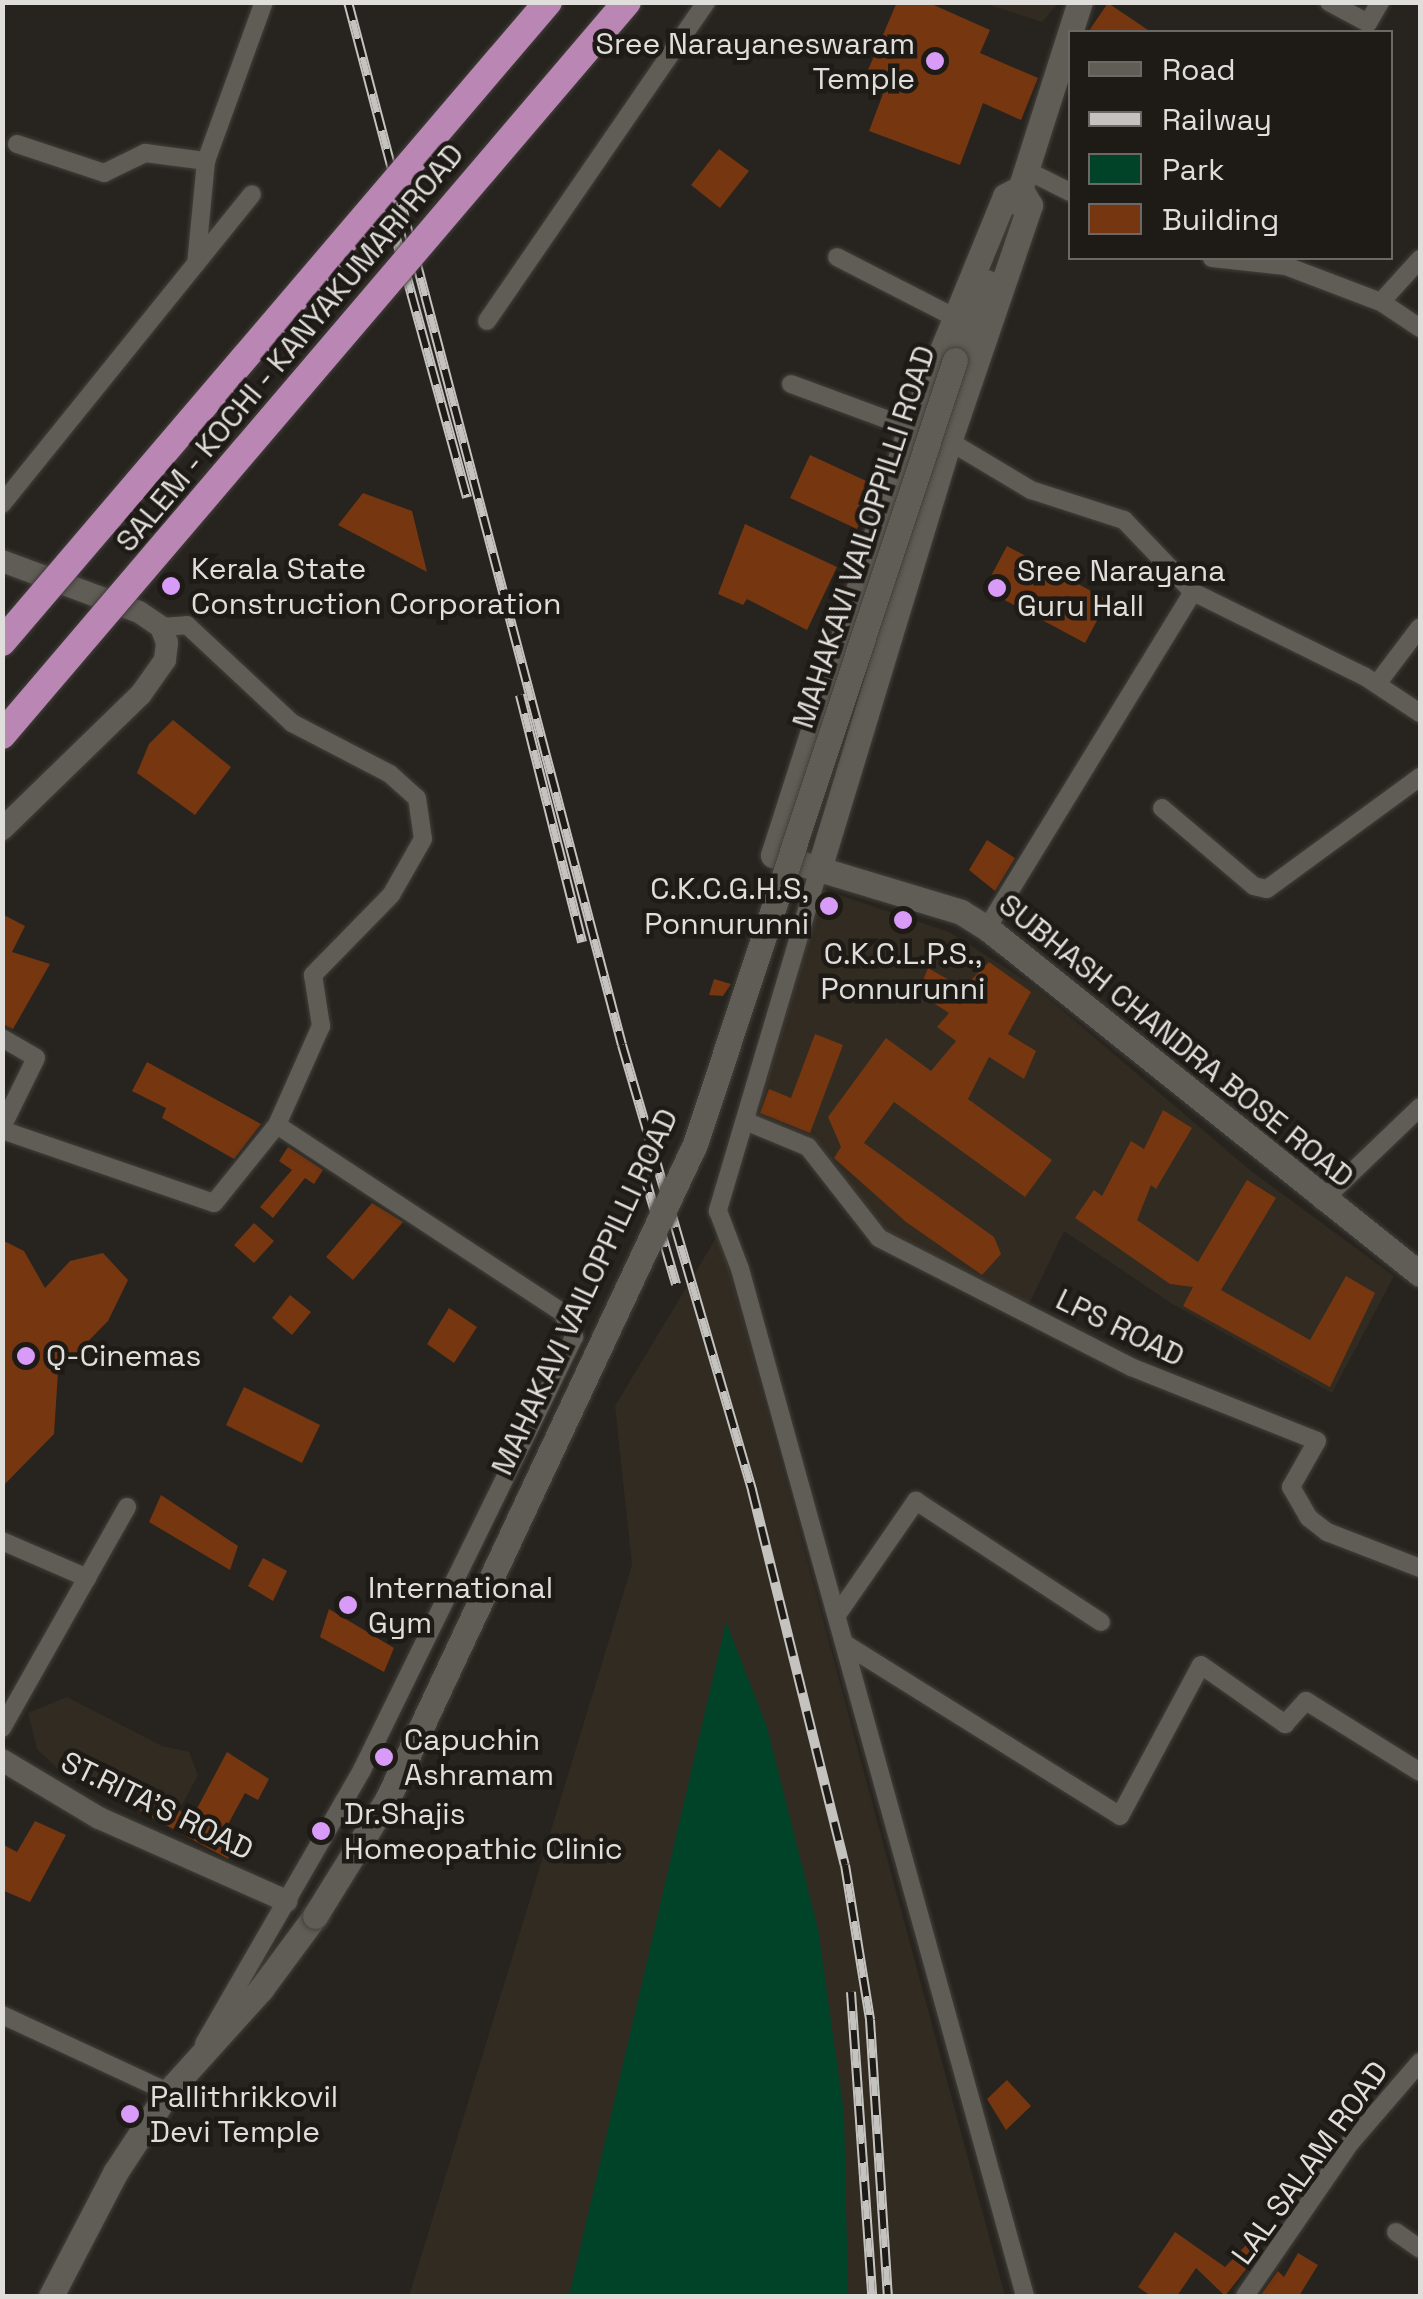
<!DOCTYPE html>
<html>
<head>
<meta charset="utf-8">
<style>
  body { margin:0 }
  #map { position:relative; width:1423px; height:2299px; overflow:hidden; background:#27241f; font-family:"Space Grotesk",sans-serif }
  div>[style] { position:absolute }
  [style*='--x'] { left:calc(var(--x)*1px); top:calc(var(--y)*1px); width:calc(var(--w)*1px); rotate:calc(var(--a)*1deg) }
  .built>* { inset:0; background:#312b21 }
  .green>* { inset:0; background:#004329 }
  .building>* { inset:0; background:#753610 }
  .roads { filter:drop-shadow(0 0 2px #423f3b) drop-shadow(0 0 2px #423f3b) }
  .minor>* { height:18px; margin:-9px; padding:0 9px; transform-origin:9px; border-radius:9px; background:#605c56 }
  .tertiary>* { height:22px; margin:-11px; padding:0 11px; transform-origin:11px; border-radius:11px; background:#605c56 }
  .secondary>* { height:25px; margin:-12.5px; padding:0 12.5px; transform-origin:12.5px; border-radius:12.5px; background:#605c56 }
  .rail>* { height:10px; margin-top:-5px; transform-origin:0; background:repeating-linear-gradient(90deg,#1e1a16 0 19px,#c5c3c0 0 38px); box-sizing:border-box; border-block:2px solid #c5c3c0 }
  .bridges { filter:drop-shadow(0 0 2px #423f3b) drop-shadow(0 0 2px #423f3b) }
  .secondary-bridge>* { height:25px; margin:-12.5px; padding:0 12.5px; transform-origin:12.5px; border-radius:12.5px; background:#605c56 }
  .trunk-bridge>* { height:28px; margin:-14px; padding:0 14px; transform-origin:14px; border-radius:14px; background:#ba87b4 }
  .dots>* { width:28px; height:28px; translate:-50% -50%; box-sizing:border-box; border:5px solid #1e1a16; border-radius:50% }
  span { translate:-50% -50%; white-space:nowrap; text-align:center; line-height:1.15; -webkit-text-stroke:9px #1e1a16; paint-order:stroke }
  .poi-label { font-size:30px; color:#e0dedb }
  .right { translate:-100% -50%; text-align:right }
  .left { translate:0 -50%; text-align:left }
  .street-label { font-size:30px; color:#e0dedb }
  .frame { position:absolute; inset:0; border:5px solid #e0dedb; pointer-events:none }
  .legend { position:absolute; left:1068px; top:30px; width:325px; height:230px; box-sizing:border-box; background:#1e1a16; border:2px solid #6c6865; margin:0; padding:12px 18px; list-style:none; font-size:30px; color:#e0dedb }
  .legend li { display:flex; align-items:center; gap:20px; height:50px }
  .legend b { width:50px; border:2px solid #6c6865 }
</style>
</head>
<body>
<div id="map">
  <div class="built">
    <i style="clip-path:polygon(1058px 3px,1042px 22px,984px 3px,1058px 2px)"></i>
    <i style="clip-path:polygon(822px 889px,949px 932px,1033px 985px,1251px 1171px,1394px 1276px,1332px 1393px,1174px 1305px,1064px 1231px,1028px 1306px,883px 1232px,811px 1142px,751px 1118px)"></i>
    <i style="clip-path:polygon(719px 1233px,1005px 2296px,409px 2296px,632px 1565px,615px 1406px)"></i>
    <i style="clip-path:polygon(67px 1697px,162px 1746px,189px 1752px,198px 1775px,182px 1805px,149px 1788px,135px 1800px,60px 1771px,37px 1749px,28px 1713px)"></i>
  </div>
  <div class="green">
    <i style="clip-path:polygon(726px 1622px,767px 1727px,818px 1929px,844px 2113px,848px 2296px,569px 2296px)"></i>
  </div>
  <div class="building">
    <i style="clip-path:polygon(897px 2px,927px 2px,990px 30px,980px 53px,1038px 78px,1021px 120px,983px 103px,960px 165px,869px 131px,889px 78px,868px 70px)"></i>
    <i style="clip-path:polygon(1108px 3px,1151px 32px,1088px 32px)"></i>
    <i style="clip-path:polygon(719px 149px,749px 171px,720px 208px,691px 185px)"></i>
    <i style="clip-path:polygon(810px 455px,875px 485px,857px 529px,790px 498px)"></i>
    <i style="clip-path:polygon(363px 493px,412px 511px,427px 572px,338px 525px)"></i>
    <i style="clip-path:polygon(745px 524px,837px 567px,807px 630px,747px 599px,743px 605px,718px 594px)"></i>
    <i style="clip-path:polygon(1007px 546px,1108px 600px,1085px 643px,984px 589px)"></i>
    <i style="clip-path:polygon(173px 720px,231px 767px,195px 815px,137px 773px,149px 744px)"></i>
    <i style="clip-path:polygon(987px 840px,1015px 858px,995px 891px,969px 870px)"></i>
    <i style="clip-path:polygon(2px 914px,25px 926px,12px 952px,50px 964px,13px 1029px,2px 1024px)"></i>
    <i style="clip-path:polygon(989px 962px,1031px 992px,1008px 1034px,1036px 1051px,1024px 1079px,989px 1057px,968px 1099px,1052px 1160px,1025px 1197px,894px 1102px,864px 1143px,994px 1237px,1001px 1254px,982px 1275px,906px 1222px,834px 1158px,841px 1147px,828px 1117px,886px 1038px,931px 1071px,956px 1041px,937px 1027px,949px 1013px,918px 993px,928px 968px,963px 988px)"></i>
    <i style="clip-path:polygon(714px 979px,731px 984px,723px 996px,709px 995px)"></i>
    <i style="clip-path:polygon(815px 1034px,843px 1045px,810px 1133px,760px 1113px,769px 1089px,791px 1098px)"></i>
    <i style="clip-path:polygon(147px 1062px,261px 1124px,234px 1159px,162px 1118px,166px 1108px,132px 1091px)"></i>
    <i style="clip-path:polygon(1163px 1110px,1192px 1128px,1156px 1189px,1151px 1185px,1137px 1220px,1198px 1262px,1247px 1180px,1276px 1198px,1221px 1290px,1310px 1340px,1346px 1276px,1375px 1293px,1330px 1387px,1183px 1306px,1193px 1287px,1170px 1284px,1075px 1218px,1094px 1190px,1102px 1196px,1131px 1141px,1144px 1149px)"></i>
    <i style="clip-path:polygon(288px 1147px,323px 1170px,314px 1184px,305px 1178px,273px 1218px,260px 1207px,292px 1170px,279px 1161px)"></i>
    <i style="clip-path:polygon(372px 1203px,403px 1222px,353px 1280px,326px 1257px)"></i>
    <i style="clip-path:polygon(254px 1223px,274px 1241px,254px 1263px,234px 1245px)"></i>
    <i style="clip-path:polygon(2px 1240px,24px 1251px,45px 1288px,70px 1261px,103px 1253px,128px 1280px,108px 1321px,58px 1372px,54px 1434px,2px 1487px)"></i>
    <i style="clip-path:polygon(290px 1295px,311px 1312px,292px 1335px,272px 1318px)"></i>
    <i style="clip-path:polygon(449px 1308px,477px 1327px,454px 1363px,427px 1344px)"></i>
    <i style="clip-path:polygon(244px 1387px,320px 1425px,302px 1463px,226px 1425px)"></i>
    <i style="clip-path:polygon(161px 1495px,238px 1546px,230px 1570px,149px 1522px)"></i>
    <i style="clip-path:polygon(263px 1558px,287px 1571px,273px 1601px,248px 1586px)"></i>
    <i style="clip-path:polygon(329px 1609px,394px 1648px,384px 1672px,320px 1637px)"></i>
    <i style="clip-path:polygon(227px 1752px,269px 1779px,258px 1800px,245px 1793px,220px 1839px,235px 1848px,228px 1859px,140px 1811px,150px 1792px,192px 1818px)"></i>
    <i style="clip-path:polygon(35px 1821px,66px 1835px,30px 1902px,2px 1890px,2px 1844px,17px 1852px)"></i>
    <i style="clip-path:polygon(1007px 2080px,1031px 2106px,1006px 2130px,987px 2099px)"></i>
    <i style="clip-path:polygon(1175px 2232px,1225px 2267px,1249px 2242px,1259px 2253px,1225px 2296px,1196px 2268px,1177px 2296px,1151px 2296px,1138px 2287px)"></i>
    <i style="clip-path:polygon(1298px 2253px,1318px 2265px,1299px 2296px,1260px 2296px,1278px 2271px,1284px 2277px)"></i>
  </div>
  <div class="roads">
    <div class="minor">
      <i style="--x:1329;--y:2;--w:44;--a:28.3"></i>
      <i style="--x:1368;--y:23;--w:24;--a:-60"></i>
      <i style="--x:17;--y:144;--w:92;--a:18.4"></i>
      <i style="--x:104;--y:173;--w:46;--a:-26"></i>
      <i style="--x:145;--y:153;--w:62;--a:7.5"></i>
      <i style="--x:206;--y:161;--w:103;--a:95.5"></i>
      <i style="--x:206;--y:161;--w:169;--a:-70"></i>
      <i style="--x:1026;--y:170;--w:49;--a:26.6"></i>
      <i style="--x:837;--y:257;--w:129;--a:27.2"></i>
      <i style="--x:1212;--y:258;--w:74;--a:6.2"></i>
      <i style="--x:1286;--y:266;--w:102;--a:20.8"></i>
      <i style="--x:1381;--y:302;--w:47;--a:33.7"></i>
      <i style="--x:1381;--y:302;--w:58;--a:-47.8"></i>
      <i style="--x:487;--y:321;--w:387;--a:-55.5"></i>
      <i style="--x:791;--y:384;--w:127;--a:20.3"></i>
      <i style="--x:949;--y:441;--w:96;--a:30.9"></i>
      <i style="--x:1031;--y:490;--w:98;--a:17.9"></i>
      <i style="--x:1124;--y:520;--w:100;--a:46.2"></i>
      <i style="--x:1193;--y:592;--w:191;--a:26.2"></i>
      <i style="--x:1364;--y:676;--w:67;--a:33.5"></i>
      <i style="--x:2;--y:504;--w:398;--a:-51.1"></i>
      <i style="--x:161;--y:627;--w:26;--a:-4"></i>
      <i style="--x:187;--y:625;--w:144;--a:43"></i>
      <i style="--x:292;--y:723;--w:110;--a:27.5"></i>
      <i style="--x:390;--y:774;--w:36;--a:42"></i>
      <i style="--x:417;--y:798;--w:41;--a:81.7"></i>
      <i style="--x:423;--y:839;--w:64;--a:119.7"></i>
      <i style="--x:391;--y:895;--w:112;--a:134.3"></i>
      <i style="--x:313;--y:975;--w:52;--a:81.1"></i>
      <i style="--x:321;--y:1026;--w:108;--a:114"></i>
      <i style="--x:277;--y:1125;--w:341;--a:33.3"></i>
      <i style="--x:562;--y:1312;--w:28;--a:64"></i>
      <i style="--x:574;--y:1337;--w:482;--a:116.1"></i>
      <i style="--x:362;--y:1770;--w:316;--a:120"></i>
      <i style="--x:1377;--y:684;--w:71;--a:-53"></i>
      <i style="--x:1162;--y:808;--w:121;--a:40.3"></i>
      <i style="--x:1254;--y:886;--w:13;--a:13"></i>
      <i style="--x:1267;--y:889;--w:190;--a:-36.2"></i>
      <i style="--x:819;--y:869;--w:357;--a:106.5"></i>
      <i style="--x:718;--y:1211;--w:62;--a:69.2"></i>
      <i style="--x:740;--y:1269;--w:1066;--a:74.49"></i>
      <i style="--x:987;--y:928;--w:394;--a:-58.5"></i>
      <i style="--x:2;--y:1038;--w:39;--a:30"></i>
      <i style="--x:36;--y:1058;--w:77;--a:116.2"></i>
      <i style="--x:745;--y:1121;--w:68;--a:22.4"></i>
      <i style="--x:808;--y:1147;--w:115;--a:52"></i>
      <i style="--x:879;--y:1238;--w:283;--a:27.1"></i>
      <i style="--x:1131;--y:1367;--w:200;--a:21.7"></i>
      <i style="--x:1317;--y:1441;--w:53;--a:119.5"></i>
      <i style="--x:1291;--y:1487;--w:36;--a:60"></i>
      <i style="--x:1309;--y:1518;--w:23;--a:38"></i>
      <i style="--x:1327;--y:1532;--w:100;--a:21.2"></i>
      <i style="--x:2;--y:1130;--w:224;--a:19"></i>
      <i style="--x:214;--y:1203;--w:100;--a:-51.1"></i>
      <i style="--x:1322;--y:1201;--w:136;--a:-43.8"></i>
      <i style="--x:2;--y:1541;--w:93;--a:23.5"></i>
      <i style="--x:837;--y:1615;--w:139;--a:-55.3"></i>
      <i style="--x:916;--y:1501;--w:221;--a:33.2"></i>
      <i style="--x:845;--y:1644;--w:324;--a:32"></i>
      <i style="--x:1120;--y:1816;--w:171;--a:-61.8"></i>
      <i style="--x:1201;--y:1665;--w:103;--a:35.1"></i>
      <i style="--x:1285;--y:1724;--w:31;--a:-48"></i>
      <i style="--x:1306;--y:1701;--w:134;--a:31.9"></i>
      <i style="--x:2;--y:1728;--w:254;--a:-60.5"></i>
      <i style="--x:2;--y:2015;--w:183;--a:24.9"></i>
      <i style="--x:1396;--y:2232;--w:29;--a:35"></i>
      <i style="--x:1245;--y:2296;--w:187;--a:-55.5"></i>
      <i style="--x:1351;--y:2142;--w:106;--a:-49.2"></i>
    </div>
    <div class="tertiary">
      <i style="--x:2;--y:561;--w:146;--a:20.4"></i>
      <i style="--x:139;--y:612;--w:27;--a:34"></i>
      <i style="--x:161;--y:627;--w:17;--a:69"></i>
      <i style="--x:167;--y:643;--w:17;--a:97"></i>
      <i style="--x:165;--y:660;--w:42;--a:125.2"></i>
      <i style="--x:141;--y:694;--w:194;--a:135.8"></i>
      <i style="--x:2;--y:1760;--w:113;--a:30.9"></i>
      <i style="--x:99;--y:1818;--w:205;--a:23.9"></i>
    </div>
    <div class="secondary">
      <i style="--x:1020;--y:188;--w:20;--a:60"></i>
      <i style="--x:1030;--y:205;--w:250;--a:108.9"></i>
      <i style="--x:949;--y:441;--w:447;--a:106.9"></i>
      <i style="--x:819;--y:869;--w:48;--a:-163.1"></i>
      <i style="--x:773;--y:855;--w:448;--a:-72.2"></i>
      <i style="--x:910;--y:428;--w:251;--a:-67.7"></i>
      <i style="--x:1005;--y:196;--w:17;--a:-28"></i>
      <i style="--x:1016;--y:202;--w:210;--a:-72.3"></i>
      <i style="--x:955;--y:360;--w:84;--a:-67.7"></i>
      <i style="--x:819;--y:869;--w:148;--a:16.8"></i>
      <i style="--x:961;--y:912;--w:31;--a:32"></i>
      <i style="--x:987;--y:928;--w:554;--a:38.63"></i>
      <i style="--x:51;--y:2296;--w:139;--a:-62.5"></i>
      <i style="--x:115;--y:2173;--w:97;--a:-56.8"></i>
      <i style="--x:168;--y:2092;--w:139;--a:-47.9"></i>
      <i style="--x:261;--y:1989;--w:91;--a:-53.5"></i>
    </div>
  </div>
  <div class="rail">
    <i style="--x:348;--y:2;--w:1078;--a:75.28"></i>
    <i style="--x:622;--y:1045;--w:464;--a:73.7"></i>
    <i style="--x:752;--y:1490;--w:386;--a:76.1"></i>
    <i style="--x:845;--y:1865;--w:157;--a:80.8"></i>
    <i style="--x:870;--y:2020;--w:277;--a:86.3"></i>
    <i style="--x:381;--y:183;--w:326;--a:74.7"></i>
    <i style="--x:520;--y:695;--w:255;--a:75.9"></i>
    <i style="--x:644;--y:1174;--w:115;--a:73.8"></i>
    <i style="--x:851;--y:1992;--w:305;--a:86"></i>
  </div>
  <div class="bridges">
    <div class="secondary-bridge">
      <i style="--x:315;--y:1916;--w:137;--a:-58.2"></i>
      <i style="--x:387;--y:1800;--w:725;--a:-64.85"></i>
      <i style="--x:695;--y:1144;--w:826;--a:-71.65"></i>
    </div>
    <div class="trunk-bridge">
      <i style="--x:2;--y:642;--w:841;--a:-49.53"></i>
      <i style="--x:2;--y:735;--w:963;--a:-49.55"></i>
    </div>
  </div>
  <div class="dots">
    <i style="left:935px;top:61px;background:#d89bf8"></i>
    <i style="left:171px;top:586px;background:#d89bf8"></i>
    <i style="left:997px;top:588px;background:#d89bf8"></i>
    <i style="left:829px;top:906px;background:#d89bf8"></i>
    <i style="left:903px;top:920px;background:#d89bf8"></i>
    <i style="left:26px;top:1356px;background:#d89bf8"></i>
    <i style="left:348px;top:1605px;background:#d89bf8"></i>
    <i style="left:384px;top:1757px;background:#d89bf8"></i>
    <i style="left:321px;top:1831px;background:#d89bf8"></i>
    <i style="left:130px;top:2114px;background:#d89bf8"></i>
  </div>
  <div class="poi-label">
    <span class="right" style="left:915px;top:61px">Sree Narayaneswaram<br>Temple</span>
    <span class="left" style="left:191px;top:586px">Kerala State<br>Construction Corporation</span>
    <span class="left" style="left:1017px;top:588px">Sree Narayana<br>Guru Hall</span>
    <span class="right" style="left:809px;top:906px">C.K.C.G.H.S,<br>Ponnurunni</span>
    <span style="left:903px;top:971px">C.K.C.L.P.S.,<br>Ponnurunni</span>
    <span class="left" style="left:46px;top:1356px">Q-Cinemas</span>
    <span class="left" style="left:368px;top:1605px">International<br>Gym</span>
    <span class="left" style="left:404px;top:1757px">Capuchin<br>Ashramam</span>
    <span class="left" style="left:344px;top:1831px">Dr.Shajis<br>Homeopathic Clinic</span>
    <span class="left" style="left:150px;top:2114px">Pallithrikkovil<br>Devi Temple</span>
  </div>
  <div class="street-label">
    <span style="left:290px;top:348px;rotate:-50deg">SALEM - KOCHI - KANYAKUMARI ROAD</span>
    <span style="left:864px;top:537px;rotate:-72deg">MAHAKAVI VAILOPPILLI ROAD</span>
    <span style="left:1176px;top:1041px;rotate:39deg">SUBHASH CHANDRA BOSE ROAD</span>
    <span style="left:585px;top:1292px;rotate:-65deg">MAHAKAVI VAILOPPILLI ROAD</span>
    <span style="left:1120px;top:1328px;rotate:26deg">LPS ROAD</span>
    <span style="left:157px;top:1806px;rotate:26deg">ST.RITA'S ROAD</span>
    <span style="left:1310px;top:2163px;rotate:-54deg">LAL SALAM ROAD</span>
  </div>
  <div class="frame"></div>
  <ul class="legend">
  <li><b style="height:12px;background:#605c56"></b>Road</li>
  <li><b style="height:12px;background:#c5c3c0"></b>Railway</li>
  <li><b style="height:28px;background:#004329"></b>Park</li>
  <li><b style="height:28px;background:#753610"></b>Building</li>
  </ul>
</div>
</body>
</html>
